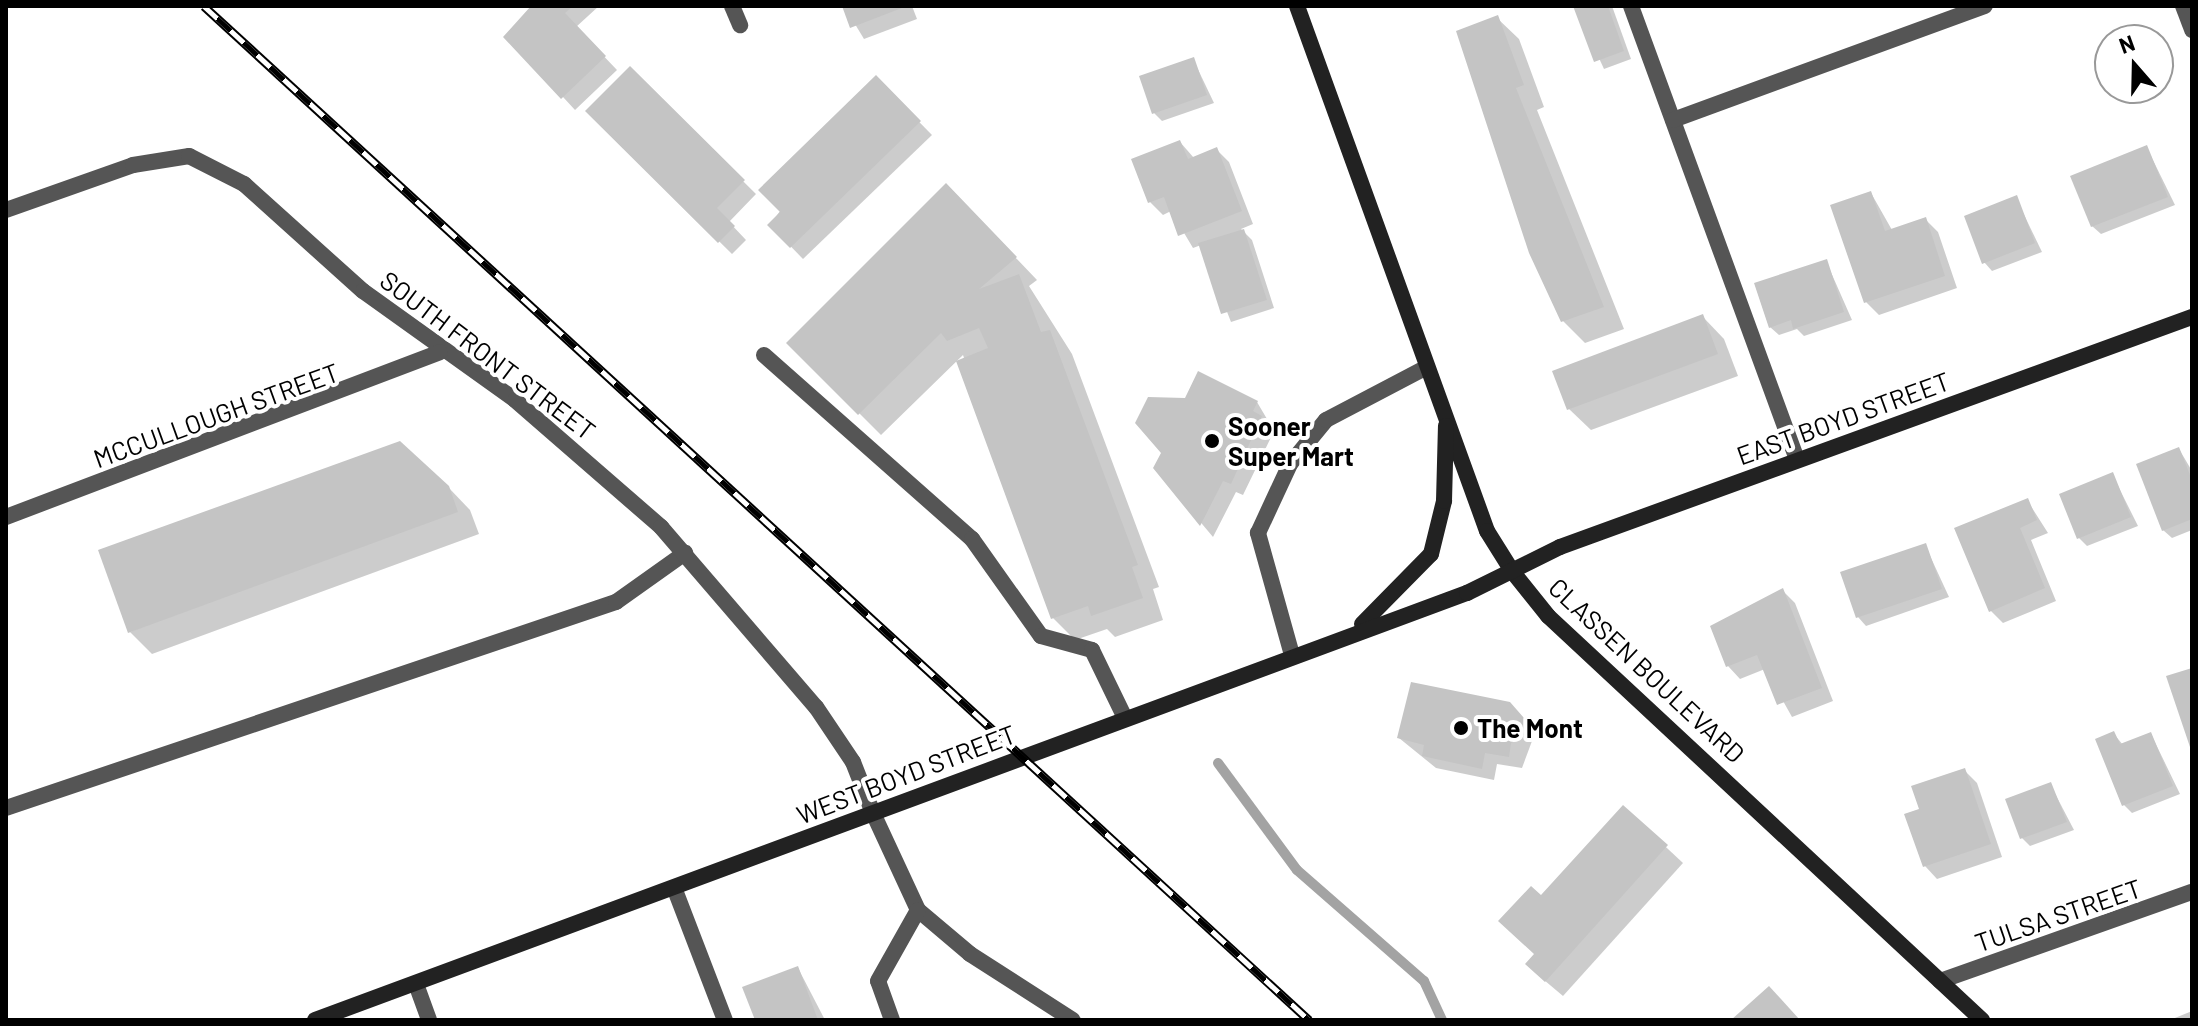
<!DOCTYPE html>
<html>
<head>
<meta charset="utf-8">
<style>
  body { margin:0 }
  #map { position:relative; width:2198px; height:1026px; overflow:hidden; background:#fff; font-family:Barlow,sans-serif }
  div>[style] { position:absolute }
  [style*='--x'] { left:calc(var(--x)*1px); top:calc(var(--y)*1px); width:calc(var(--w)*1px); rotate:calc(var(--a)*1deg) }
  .shadow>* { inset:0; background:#0003 }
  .stream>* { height:10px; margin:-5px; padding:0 5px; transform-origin:5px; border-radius:5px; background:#a3a3a3 }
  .building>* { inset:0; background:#c4c4c4 }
  .lane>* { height:16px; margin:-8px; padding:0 8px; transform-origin:8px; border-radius:8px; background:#555 }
  .street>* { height:16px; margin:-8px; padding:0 8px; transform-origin:8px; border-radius:8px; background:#555 }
  .secondary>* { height:16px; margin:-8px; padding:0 8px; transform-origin:8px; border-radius:8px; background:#222 }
  .rail>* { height:9px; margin-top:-4.5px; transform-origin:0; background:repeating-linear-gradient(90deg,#fff 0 18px,#000 0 36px); box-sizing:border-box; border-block:2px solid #000 }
  .dots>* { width:22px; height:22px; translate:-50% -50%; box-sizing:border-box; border:4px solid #fff; border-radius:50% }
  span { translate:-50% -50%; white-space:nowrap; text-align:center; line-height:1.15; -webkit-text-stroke:8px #fff; paint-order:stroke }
  .street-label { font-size:26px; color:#000 }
  .poi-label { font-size:26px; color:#000; font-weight:700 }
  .left { translate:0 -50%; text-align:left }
  .frame { position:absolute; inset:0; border:8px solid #000; pointer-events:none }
  .north { position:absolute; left:2094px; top:24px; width:80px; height:80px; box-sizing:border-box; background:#fff; border:2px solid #999; border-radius:50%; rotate:340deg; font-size:22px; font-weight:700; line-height:32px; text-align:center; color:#000 }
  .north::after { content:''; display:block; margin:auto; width:28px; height:36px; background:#000; clip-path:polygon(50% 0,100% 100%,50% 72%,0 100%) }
</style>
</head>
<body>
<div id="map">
  <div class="shadow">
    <i style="clip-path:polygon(534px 6px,599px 6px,576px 27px,617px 70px,575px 110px,563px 97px)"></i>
    <i style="clip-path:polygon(844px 6px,912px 6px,917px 19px,864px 39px)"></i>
    <i style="clip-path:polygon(1575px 6px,1612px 6px,1631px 59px,1604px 69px)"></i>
    <i style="clip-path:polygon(1497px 18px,1519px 39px,1544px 107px,1537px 110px,1624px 329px,1585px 343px,1563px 321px)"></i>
    <i style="clip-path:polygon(1193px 59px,1214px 103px,1162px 121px,1154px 113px)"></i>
    <i style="clip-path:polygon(630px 69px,756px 194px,729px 222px,746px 240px,732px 254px,587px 111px)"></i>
    <i style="clip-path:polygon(876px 78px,932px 135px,803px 259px,770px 225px)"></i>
    <i style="clip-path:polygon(1180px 142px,1194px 158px,1217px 150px,1229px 162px,1253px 224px,1241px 229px,1252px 240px,1274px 308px,1231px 322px,1201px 245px,1193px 248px,1171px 211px,1163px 215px,1150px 202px,1134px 160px)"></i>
    <i style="clip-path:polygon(2147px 148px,2175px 205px,2101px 234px,2092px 226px)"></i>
    <i style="clip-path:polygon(1871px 193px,1892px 230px,1925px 219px,1938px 232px,1957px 288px,1879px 315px,1866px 302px,1833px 206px)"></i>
    <i style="clip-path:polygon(2016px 198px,2042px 252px,1992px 271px,1984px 262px)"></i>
    <i style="clip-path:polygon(967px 207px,1037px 280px,1029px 286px,1072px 354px,1159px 587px,1153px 589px,1163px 620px,1115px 637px,1107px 629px,1075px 640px,1053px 618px,963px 355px,881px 435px,789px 343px)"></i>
    <i style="clip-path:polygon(1826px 261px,1852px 320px,1804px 336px,1797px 329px,1779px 335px,1770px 327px)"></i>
    <i style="clip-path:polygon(1703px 317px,1724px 339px,1738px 376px,1591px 430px,1569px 409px)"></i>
    <i style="clip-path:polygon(1257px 402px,1274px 431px,1243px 495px,1236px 492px,1213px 537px,1155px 468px,1163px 453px)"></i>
    <i style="clip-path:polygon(2179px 449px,2192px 471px,2192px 530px,2172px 538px,2163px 530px)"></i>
    <i style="clip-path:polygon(2112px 474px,2138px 526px,2087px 546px,2079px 538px)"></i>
    <i style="clip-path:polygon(448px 487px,470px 510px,479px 534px,152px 654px,130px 632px)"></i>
    <i style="clip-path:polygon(2027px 500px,2048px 533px,2031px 540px,2056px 601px,2003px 623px,1990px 610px)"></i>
    <i style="clip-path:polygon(1925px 545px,1949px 597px,1866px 626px,1858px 617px)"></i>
    <i style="clip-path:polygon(1782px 590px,1795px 603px,1833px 701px,1792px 717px,1765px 669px,1740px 679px,1728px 666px)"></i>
    <i style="clip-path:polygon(1522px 717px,1535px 733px,1522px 768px,1497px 764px,1494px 780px,1436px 768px,1399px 738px)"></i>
    <i style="clip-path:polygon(2114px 734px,2123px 745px,2151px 734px,2180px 794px,2132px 813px,2124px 805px)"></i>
    <i style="clip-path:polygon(1964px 770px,1977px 783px,2002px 857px,1937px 879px,1925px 866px,1921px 810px)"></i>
    <i style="clip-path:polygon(2050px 784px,2074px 830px,2030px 846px,2022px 838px)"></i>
    <i style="clip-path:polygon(1623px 807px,1683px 863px,1563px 996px,1544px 980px,1536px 955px,1542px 898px)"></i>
    <i style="clip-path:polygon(798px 968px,825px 1020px,757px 1020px)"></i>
    <i style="clip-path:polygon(2192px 1011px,2192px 1020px,2170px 1020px)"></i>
  </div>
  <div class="stream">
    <i style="--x:1218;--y:763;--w:133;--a:53.6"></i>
    <i style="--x:1297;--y:870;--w:169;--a:41.2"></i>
    <i style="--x:1424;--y:981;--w:43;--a:65.2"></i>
  </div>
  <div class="building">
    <i style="clip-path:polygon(531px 6px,573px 6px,565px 13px,606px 56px,561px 99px,503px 37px)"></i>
    <i style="clip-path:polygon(842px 6px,907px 6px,850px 28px)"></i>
    <i style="clip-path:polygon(1573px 6px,1608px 6px,1624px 51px,1594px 62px)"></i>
    <i style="clip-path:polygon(1498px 15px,1524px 85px,1516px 88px,1604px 307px,1561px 322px,1529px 253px,1456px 31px)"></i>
    <i style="clip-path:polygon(1194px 57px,1207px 95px,1152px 114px,1139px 76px)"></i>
    <i style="clip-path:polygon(630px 66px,745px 180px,717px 208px,735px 226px,718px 243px,585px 111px)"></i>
    <i style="clip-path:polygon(876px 75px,921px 121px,790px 248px,767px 225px,780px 212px,758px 190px)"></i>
    <i style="clip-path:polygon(1180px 140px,1188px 159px,1217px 147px,1242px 211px,1178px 236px,1164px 197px,1148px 203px,1131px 159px)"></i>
    <i style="clip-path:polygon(2147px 145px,2168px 197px,2091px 227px,2070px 176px)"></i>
    <i style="clip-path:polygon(946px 183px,1017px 257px,979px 289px,1019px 274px,1041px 332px,1050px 330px,1138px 565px,1132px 567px,1143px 598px,1091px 616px,1088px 606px,1051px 619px,956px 361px,988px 348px,979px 328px,947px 341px,941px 333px,858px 415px,786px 343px)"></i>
    <i style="clip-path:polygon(1871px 191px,1885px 231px,1926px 217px,1945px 276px,1864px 303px,1830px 205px)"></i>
    <i style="clip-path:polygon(2017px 195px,2035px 243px,1982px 264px,1964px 216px)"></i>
    <i style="clip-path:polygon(1244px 229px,1267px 300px,1221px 314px,1198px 243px)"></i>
    <i style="clip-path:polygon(1827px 259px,1844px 312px,1793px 329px,1791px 320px,1769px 328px,1754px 283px)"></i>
    <i style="clip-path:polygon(1703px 314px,1718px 354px,1567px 410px,1552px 371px)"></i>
    <i style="clip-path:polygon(1198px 371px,1258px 401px,1253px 411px,1262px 416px,1231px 484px,1223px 481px,1200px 526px,1153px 468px,1161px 453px,1135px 423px,1148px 397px,1185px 398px)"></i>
    <i style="clip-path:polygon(400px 441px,449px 486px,458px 512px,128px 633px,98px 550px)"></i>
    <i style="clip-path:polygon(2179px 447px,2192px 480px,2192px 519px,2162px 531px,2136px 464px)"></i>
    <i style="clip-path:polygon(2113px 472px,2131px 517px,2077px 539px,2059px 494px)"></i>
    <i style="clip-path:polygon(2028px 498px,2037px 520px,2020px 528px,2045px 588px,1989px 612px,1954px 528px)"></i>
    <i style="clip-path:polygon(1926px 543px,1942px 589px,1856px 618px,1840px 572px)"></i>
    <i style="clip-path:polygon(1783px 588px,1822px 688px,1777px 705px,1757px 655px,1726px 667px,1710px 626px)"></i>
    <i style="clip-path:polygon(2192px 668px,2192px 750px,2191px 750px,2166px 676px)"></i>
    <i style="clip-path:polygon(1411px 682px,1510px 702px,1524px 718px,1521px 738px,1511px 743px,1509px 757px,1485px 753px,1482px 769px,1422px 756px,1424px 745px,1397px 738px)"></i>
    <i style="clip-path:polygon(2114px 731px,2120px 744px,2151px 732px,2173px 786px,2122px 806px,2095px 739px)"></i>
    <i style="clip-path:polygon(1965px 768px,1991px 844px,1923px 867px,1904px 814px,1919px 809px,1911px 786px)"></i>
    <i style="clip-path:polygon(2051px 782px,2067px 822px,2020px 839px,2005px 799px)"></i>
    <i style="clip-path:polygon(1623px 805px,1668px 845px,1545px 982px,1525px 964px,1534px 954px,1498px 921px,1531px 886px,1541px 895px)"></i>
    <i style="clip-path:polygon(798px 966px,818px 1020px,755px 1020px,742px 987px)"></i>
    <i style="clip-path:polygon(1769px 986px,1800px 1020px,1731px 1020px)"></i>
  </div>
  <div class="lane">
    <i style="--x:1631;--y:6;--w:483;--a:69.9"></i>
    <i style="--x:1673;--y:120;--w:332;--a:-20.1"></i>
    <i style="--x:764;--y:355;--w:278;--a:41.5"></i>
    <i style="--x:972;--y:539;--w:119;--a:54.6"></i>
    <i style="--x:1041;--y:636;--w:53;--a:15.4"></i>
    <i style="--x:1092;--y:650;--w:73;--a:64.1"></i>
    <i style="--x:1292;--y:655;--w:127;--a:-105.6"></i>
    <i style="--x:1258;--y:533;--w:76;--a:-65.1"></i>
    <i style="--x:1290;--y:464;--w:57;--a:-50.7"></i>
    <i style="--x:1326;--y:420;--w:114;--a:-27.7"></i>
    <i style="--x:6;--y:808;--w:644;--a:-18.66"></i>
    <i style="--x:616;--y:602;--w:85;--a:-35.4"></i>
    <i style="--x:873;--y:813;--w:107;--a:65.1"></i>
    <i style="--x:918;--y:910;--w:68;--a:40.2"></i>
    <i style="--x:970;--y:954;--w:122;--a:32.7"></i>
    <i style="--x:675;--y:890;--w:139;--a:69"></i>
    <i style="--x:892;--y:1020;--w:41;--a:-109.7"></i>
    <i style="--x:878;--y:981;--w:81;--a:-60.6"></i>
  </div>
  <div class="street">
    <i style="--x:732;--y:6;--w:21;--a:67"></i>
    <i style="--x:2183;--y:6;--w:26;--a:69"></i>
    <i style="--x:6;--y:210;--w:135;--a:-19.5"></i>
    <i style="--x:133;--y:165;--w:57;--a:-9.1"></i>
    <i style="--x:189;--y:156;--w:62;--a:27"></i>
    <i style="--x:244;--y:184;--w:160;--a:42"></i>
    <i style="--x:363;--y:291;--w:187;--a:35.6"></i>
    <i style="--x:515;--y:400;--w:194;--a:41"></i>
    <i style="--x:661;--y:527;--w:238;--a:49.3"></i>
    <i style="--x:816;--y:707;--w:66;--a:56.1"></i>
    <i style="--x:853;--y:762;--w:55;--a:68.6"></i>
    <i style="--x:6;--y:517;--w:464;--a:-20.8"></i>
    <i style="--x:1940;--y:981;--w:267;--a:-19.5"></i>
    <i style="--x:416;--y:984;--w:38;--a:70"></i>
  </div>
  <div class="secondary">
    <i style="--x:1297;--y:6;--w:558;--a:70.1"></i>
    <i style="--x:1487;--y:531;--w:47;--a:58"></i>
    <i style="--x:1512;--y:571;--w:58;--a:51.3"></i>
    <i style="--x:1548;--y:616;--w:593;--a:42.95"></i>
    <i style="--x:1362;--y:624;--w:98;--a:-45.4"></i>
    <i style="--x:1431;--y:554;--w:55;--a:-76.2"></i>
    <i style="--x:1444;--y:501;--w:75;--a:-88.5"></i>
    <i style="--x:315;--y:1020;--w:1229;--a:-20.34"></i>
    <i style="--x:1467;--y:593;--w:104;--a:-26.3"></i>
    <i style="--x:1560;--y:547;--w:673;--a:-20"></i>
  </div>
  <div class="rail">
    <i style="--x:204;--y:6;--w:1500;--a:42.54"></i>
  </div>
  <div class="dots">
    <i style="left:1212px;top:441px;background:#000"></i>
    <i style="left:1461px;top:728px;background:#000"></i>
  </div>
  <div class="street-label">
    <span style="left:488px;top:355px;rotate:37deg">SOUTH FRONT STREET</span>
    <span style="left:216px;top:415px;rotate:-20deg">MCCULLOUGH STREET</span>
    <span style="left:1843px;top:418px;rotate:-20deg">EAST BOYD STREET</span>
    <span style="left:1647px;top:670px;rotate:43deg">CLASSEN BOULEVARD</span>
    <span style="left:906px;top:774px;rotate:-21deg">WEST BOYD STREET</span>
    <span style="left:2058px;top:915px;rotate:-19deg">TULSA STREET</span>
  </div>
  <div class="poi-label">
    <span class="left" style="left:1228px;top:441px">Sooner<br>Super Mart</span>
    <span class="left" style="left:1477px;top:728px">The Mont</span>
  </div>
  <div class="frame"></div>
  <div class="north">N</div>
</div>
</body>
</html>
